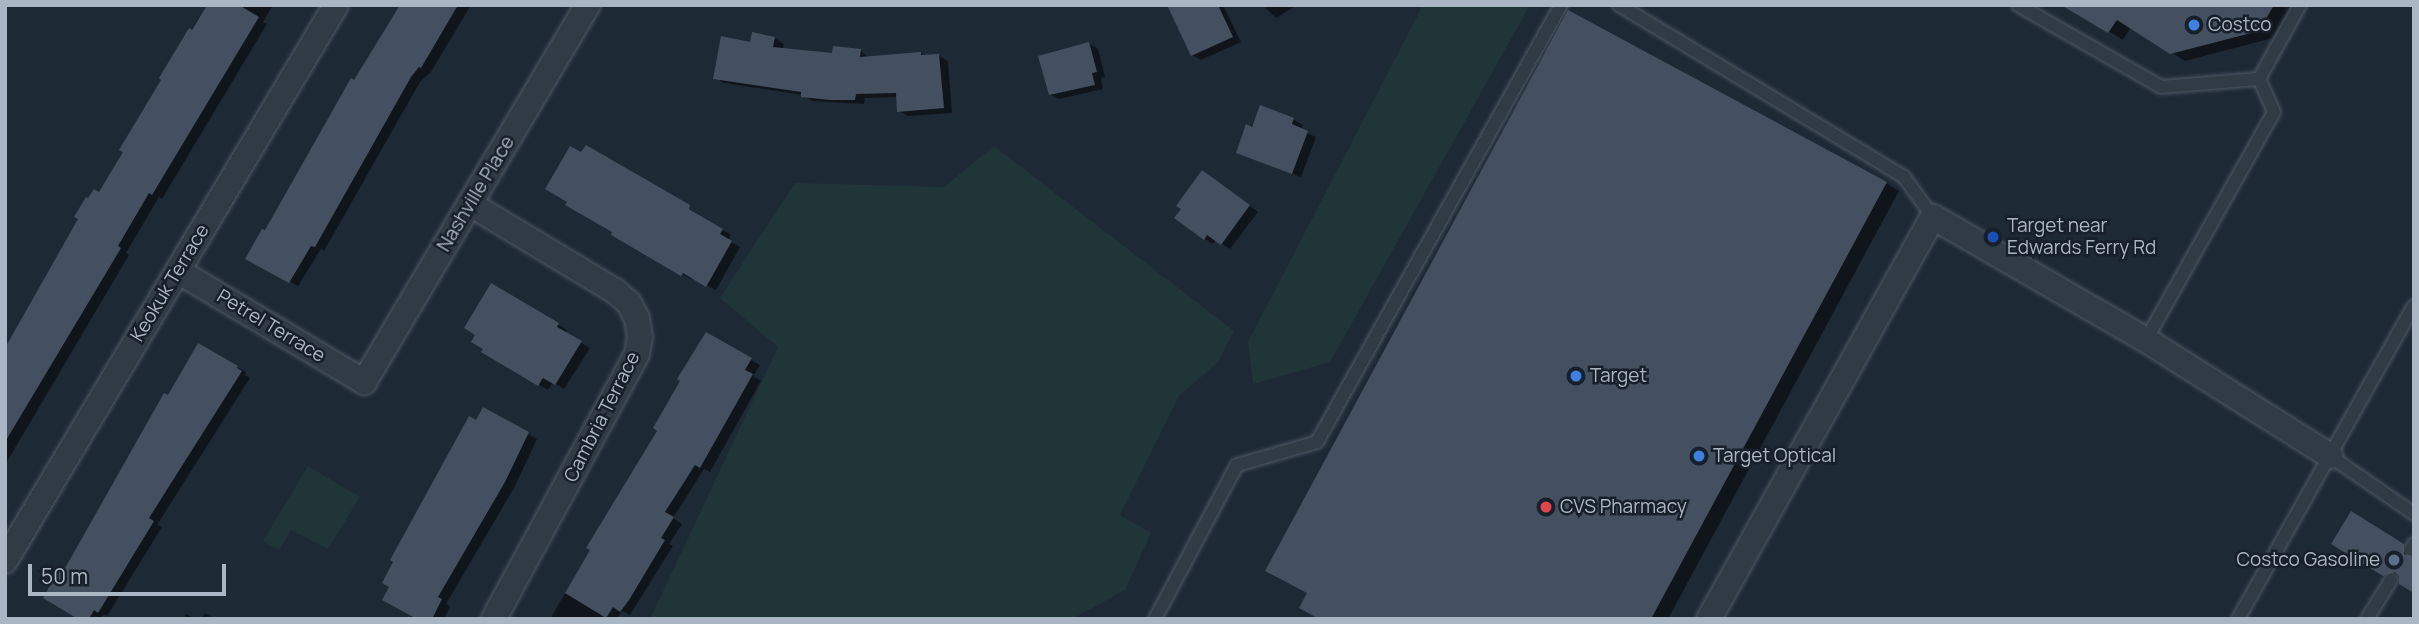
<!DOCTYPE html>
<html>
<head>
<meta charset="utf-8">
<style>
  body { margin:0 }
  #map { position:relative; width:2419px; height:624px; overflow:hidden; background:#1e2936; font-family:Manrope,sans-serif }
  div>[style] { position:absolute }
  [style*='--x'] { left:calc(var(--x)*1px); top:calc(var(--y)*1px); width:calc(var(--w)*1px); rotate:calc(var(--a)*1deg) }
  .green>* { inset:0; background:#203537 }
  .shadow>* { inset:0; background:#0007 }
  .building>* { inset:0; background:#445060 }
  .roads { filter:drop-shadow(0 0 2px #4f5965) drop-shadow(0 0 2px #4f5965) }
  .service>* { height:12px; margin:-6px; padding:0 6px; transform-origin:6px; border-radius:6px; background:#313b46 }
  .minor>* { height:24px; margin:-12px; padding:0 12px; transform-origin:12px; border-radius:12px; background:#313b46 }
  .dots>* { width:19px; height:19px; translate:-50% -50%; box-sizing:border-box; border:4px solid #17202a; border-radius:50% }
  span { translate:-50% -50%; white-space:nowrap; text-align:center; line-height:1.15; -webkit-text-stroke:5px #17202a; paint-order:stroke }
  .poi-label { font-size:19px; color:#abb6c4 }
  .left { translate:0 -50%; text-align:left }
  .right { translate:-100% -50%; text-align:right }
  .street-label { font-size:19px; color:#abb6c4 }
  .frame { position:absolute; inset:0; border:7px solid #abb6c4; pointer-events:none }
  .scale { position:absolute; left:28px; top:564px; width:198px; height:32px; box-sizing:border-box; border:4px solid #abb6c4; border-top:0; padding-left:9px; font-size:21px; line-height:24px; white-space:nowrap; color:#abb6c4; -webkit-text-stroke:5px #17202a; paint-order:stroke }
</style>
</head>
<body>
<div id="map">
  <div class="green">
    <i style="clip-path:polygon(1423px 5px,1530px 5px,1330px 362px,1253px 384px,1248px 342px)"></i>
    <i style="clip-path:polygon(994px 146px,1234px 331px,1218px 362px,1179px 396px,1120px 515px,1151px 533px,1125px 590px,1072px 619px,650px 619px,778px 347px,720px 298px,795px 183px,944px 187px)"></i>
    <i style="clip-path:polygon(308px 466px,360px 497px,328px 549px,291px 530px,279px 550px,263px 541px)"></i>
  </div>
  <div class="shadow">
    <i style="clip-path:polygon(207px 5px,273px 5px,263px 22px,267px 24px,162px 199px,159px 197px,126px 253px,129px 255px,5px 465px,5px 352px,125px 151px,164px 79px,161px 78px)"></i>
    <i style="clip-path:polygon(402px 5px,471px 5px,431px 72px,420px 82px,324px 251px,321px 249px,298px 286px,248px 258px)"></i>
    <i style="clip-path:polygon(1169px 5px,1223px 5px,1241px 42px,1201px 60px,1192px 55px)"></i>
    <i style="clip-path:polygon(1262px 5px,1297px 5px,1276px 18px)"></i>
    <i style="clip-path:polygon(2065px 5px,2292px 5px,2273px 38px,2185px 61px,2131px 27px,2123px 40px)"></i>
    <i style="clip-path:polygon(775px 38px,784px 44px,782px 50px,834px 55px,860px 50px,869px 58px,921px 53px,926px 56px,939px 56px,948px 61px,952px 113px,908px 116px,899px 111px,898px 97px,865px 98px,864px 104px,812px 101px,803px 95px,724px 83px,715px 78px,752px 44px)"></i>
    <i style="clip-path:polygon(1088px 43px,1098px 49px,1105px 77px,1101px 78px,1103px 89px,1059px 99px,1050px 94px)"></i>
    <i style="clip-path:polygon(1261px 108px,1294px 120px,1303px 125px,1300px 130px,1316px 137px,1301px 177px,1238px 152px)"></i>
    <i style="clip-path:polygon(1211px 177px,1258px 212px,1230px 249px,1216px 240px,1213px 244px,1205px 239px,1183px 208px)"></i>
    <i style="clip-path:polygon(1886px 183px,1899px 191px,1668px 619px,1322px 619px)"></i>
    <i style="clip-path:polygon(654px 186px,731px 235px,728px 240px,740px 247px,716px 290px,692px 277px,691px 279px,613px 234px)"></i>
    <i style="clip-path:polygon(492px 285px,567px 330px,565px 333px,590px 348px,564px 389px,553px 382px,548px 390px,484px 351px)"></i>
    <i style="clip-path:polygon(707px 335px,760px 365px,753px 376px,761px 381px,710px 472px,704px 469px,673px 518px,682px 524px,669px 544px,673px 546px,630px 615px,622px 611px,617px 619px,550px 619px,660px 430px)"></i>
    <i style="clip-path:polygon(199px 345px,246px 372px,245px 375px,250px 378px,157px 525px,162px 527px,107px 616px,104px 614px,101px 619px,81px 619px,65px 573px)"></i>
    <i style="clip-path:polygon(483px 409px,537px 439px,514px 488px,446px 604px,450px 606px,444px 619px,420px 619px,391px 587px,395px 561px)"></i>
    <i style="clip-path:polygon(2351px 513px,2407px 548px,2407px 556px,2414px 556px,2414px 591px,2399px 574px,2389px 577px,2333px 544px)"></i>
    <i style="clip-path:polygon(205px 613px,216px 619px,202px 619px)"></i>
    <i style="clip-path:polygon(186px 614px,196px 619px,183px 619px)"></i>
  </div>
  <div class="building">
    <i style="clip-path:polygon(207px 5px,239px 5px,259px 17px,152px 195px,149px 193px,118px 246px,121px 248px,5px 442px,5px 348px,78px 219px,74px 217px,86px 197px,88px 198px,94px 189px,99px 192px,123px 152px,119px 150px,161px 80px,159px 78px,189px 28px,192px 30px)"></i>
    <i style="clip-path:polygon(400px 5px,458px 5px,421px 68px,419px 67px,411px 77px,315px 247px,311px 246px,289px 283px,245px 259px,262px 229px,265px 230px,351px 78px,354px 80px)"></i>
    <i style="clip-path:polygon(1167px 5px,1218px 5px,1233px 37px,1191px 56px)"></i>
    <i style="clip-path:polygon(2061px 5px,2274px 5px,2259px 31px,2170px 54px,2117px 20px,2108px 33px)"></i>
    <i style="clip-path:polygon(1568px 10px,1887px 182px,1651px 619px,1319px 619px,1299px 608px,1307px 593px,1265px 571px)"></i>
    <i style="clip-path:polygon(752px 32px,775px 37px,773px 47px,832px 53px,833px 46px,861px 49px,860px 57px,921px 52px,921px 55px,939px 54px,944px 108px,897px 112px,896px 93px,856px 94px,855px 100px,830px 100px,801px 97px,801px 92px,713px 79px,721px 36px,750px 42px)"></i>
    <i style="clip-path:polygon(1089px 42px,1097px 72px,1092px 73px,1095px 85px,1049px 95px,1038px 56px)"></i>
    <i style="clip-path:polygon(1260px 105px,1294px 118px,1292px 124px,1308px 131px,1292px 174px,1236px 153px,1246px 124px,1252px 127px)"></i>
    <i style="clip-path:polygon(586px 145px,690px 205px,689px 209px,723px 229px,720px 234px,732px 241px,706px 287px,683px 273px,681px 276px,611px 235px,612px 232px,565px 205px,567px 202px,545px 189px,570px 146px,581px 152px)"></i>
    <i style="clip-path:polygon(1202px 170px,1250px 205px,1221px 245px,1207px 235px,1204px 240px,1174px 218px,1181px 209px,1176px 206px)"></i>
    <i style="clip-path:polygon(491px 283px,559px 323px,557px 327px,582px 341px,555px 385px,543px 378px,538px 386px,481px 352px,483px 349px,471px 342px,475px 335px,464px 328px)"></i>
    <i style="clip-path:polygon(706px 332px,752px 358px,745px 370px,753px 374px,700px 468px,695px 465px,665px 512px,674px 517px,661px 538px,665px 540px,629px 600px,620px 612px,613px 607px,606px 618px,565px 593px,590px 550px,586px 548px,657px 431px,653px 428px,680px 381px,677px 379px)"></i>
    <i style="clip-path:polygon(198px 343px,238px 366px,237px 368px,242px 371px,149px 518px,154px 521px,98px 613px,94px 610px,89px 619px,78px 619px,43px 598px,60px 568px,64px 570px,164px 393px,168px 395px)"></i>
    <i style="clip-path:polygon(483px 407px,529px 432px,505px 482px,438px 597px,442px 599px,432px 619px,417px 619px,382px 600px,389px 587px,382px 583px,393px 562px,390px 560px,469px 416px,476px 420px)"></i>
    <i style="clip-path:polygon(2351px 511px,2404px 544px,2404px 554px,2414px 557px,2414px 593px,2399px 584px,2399px 576px,2395px 572px,2383px 576px,2331px 544px)"></i>
  </div>
  <div class="roads">
    <div class="service">
      <i style="--x:1619;--y:5;--w:333;--a:31.1"></i>
      <i style="--x:1904;--y:177;--w:49;--a:54.1"></i>
      <i style="--x:2018;--y:5;--w:165;--a:29.8"></i>
      <i style="--x:2161;--y:87;--w:98;--a:-4.7"></i>
      <i style="--x:2146;--y:340;--w:261;--a:-60.7"></i>
      <i style="--x:2274;--y:112;--w:36;--a:-114"></i>
      <i style="--x:2259;--y:79;--w:85;--a:-61"></i>
      <i style="--x:2330;--y:456;--w:102;--a:34.6"></i>
      <i style="--x:2411;--y:549;--w:6;--a:-59"></i>
      <i style="--x:1155;--y:619;--w:174;--a:-62"></i>
      <i style="--x:1237;--y:465;--w:83;--a:-16"></i>
      <i style="--x:1317;--y:442;--w:501;--a:-60.82"></i>
      <i style="--x:2238;--y:619;--w:359;--a:-60.7"></i>
      <i style="--x:2367;--y:619;--w:46;--a:-58.4"></i>
    </div>
    <div class="minor">
      <i style="--x:470;--y:204;--w:169;--a:31"></i>
      <i style="--x:615;--y:291;--w:18;--a:41"></i>
      <i style="--x:629;--y:303;--w:18;--a:63"></i>
      <i style="--x:637;--y:319;--w:18;--a:81"></i>
      <i style="--x:640;--y:337;--w:17;--a:100"></i>
      <i style="--x:637;--y:354;--w:301;--a:118.4"></i>
      <i style="--x:178;--y:271;--w:217;--a:30.8"></i>
      <i style="--x:364;--y:382;--w:439;--a:-59.3"></i>
      <i style="--x:5;--y:561;--w:647;--a:-59.23"></i>
      <i style="--x:1709;--y:619;--w:460;--a:-60.9"></i>
      <i style="--x:1933;--y:217;--w:246;--a:30"></i>
      <i style="--x:2146;--y:340;--w:218;--a:32.2"></i>
    </div>
  </div>
  <div class="dots">
    <i style="left:2194px;top:25px;background:#3f7fe0"></i>
    <i style="left:1993px;top:237px;background:#1a4fb4"></i>
    <i style="left:1576px;top:376px;background:#3f7fe0"></i>
    <i style="left:1699px;top:456px;background:#3f7fe0"></i>
    <i style="left:1546px;top:507px;background:#e0444e"></i>
    <i style="left:2394px;top:560px;background:#5c6f8a"></i>
  </div>
  <div class="poi-label">
    <span class="left" style="left:2208px;top:25px">Costco</span>
    <span class="left" style="left:2007px;top:237px">Target near<br>Edwards Ferry Rd</span>
    <span class="left" style="left:1590px;top:376px">Target</span>
    <span class="left" style="left:1713px;top:456px">Target Optical</span>
    <span class="left" style="left:1560px;top:507px">CVS Pharmacy</span>
    <span class="right" style="left:2380px;top:560px">Costco Gasoline</span>
  </div>
  <div class="street-label">
    <span style="left:476px;top:194px;rotate:-59deg">Nashville Place</span>
    <span style="left:170px;top:283px;rotate:-59deg">Keokuk Terrace</span>
    <span style="left:271px;top:326px;rotate:31deg">Petrel Terrace</span>
    <span style="left:602px;top:417px;rotate:-63deg">Cambria Terrace</span>
  </div>
  <div class="frame"></div>
  <div class="scale">50 m</div>
</div>
</body>
</html>
